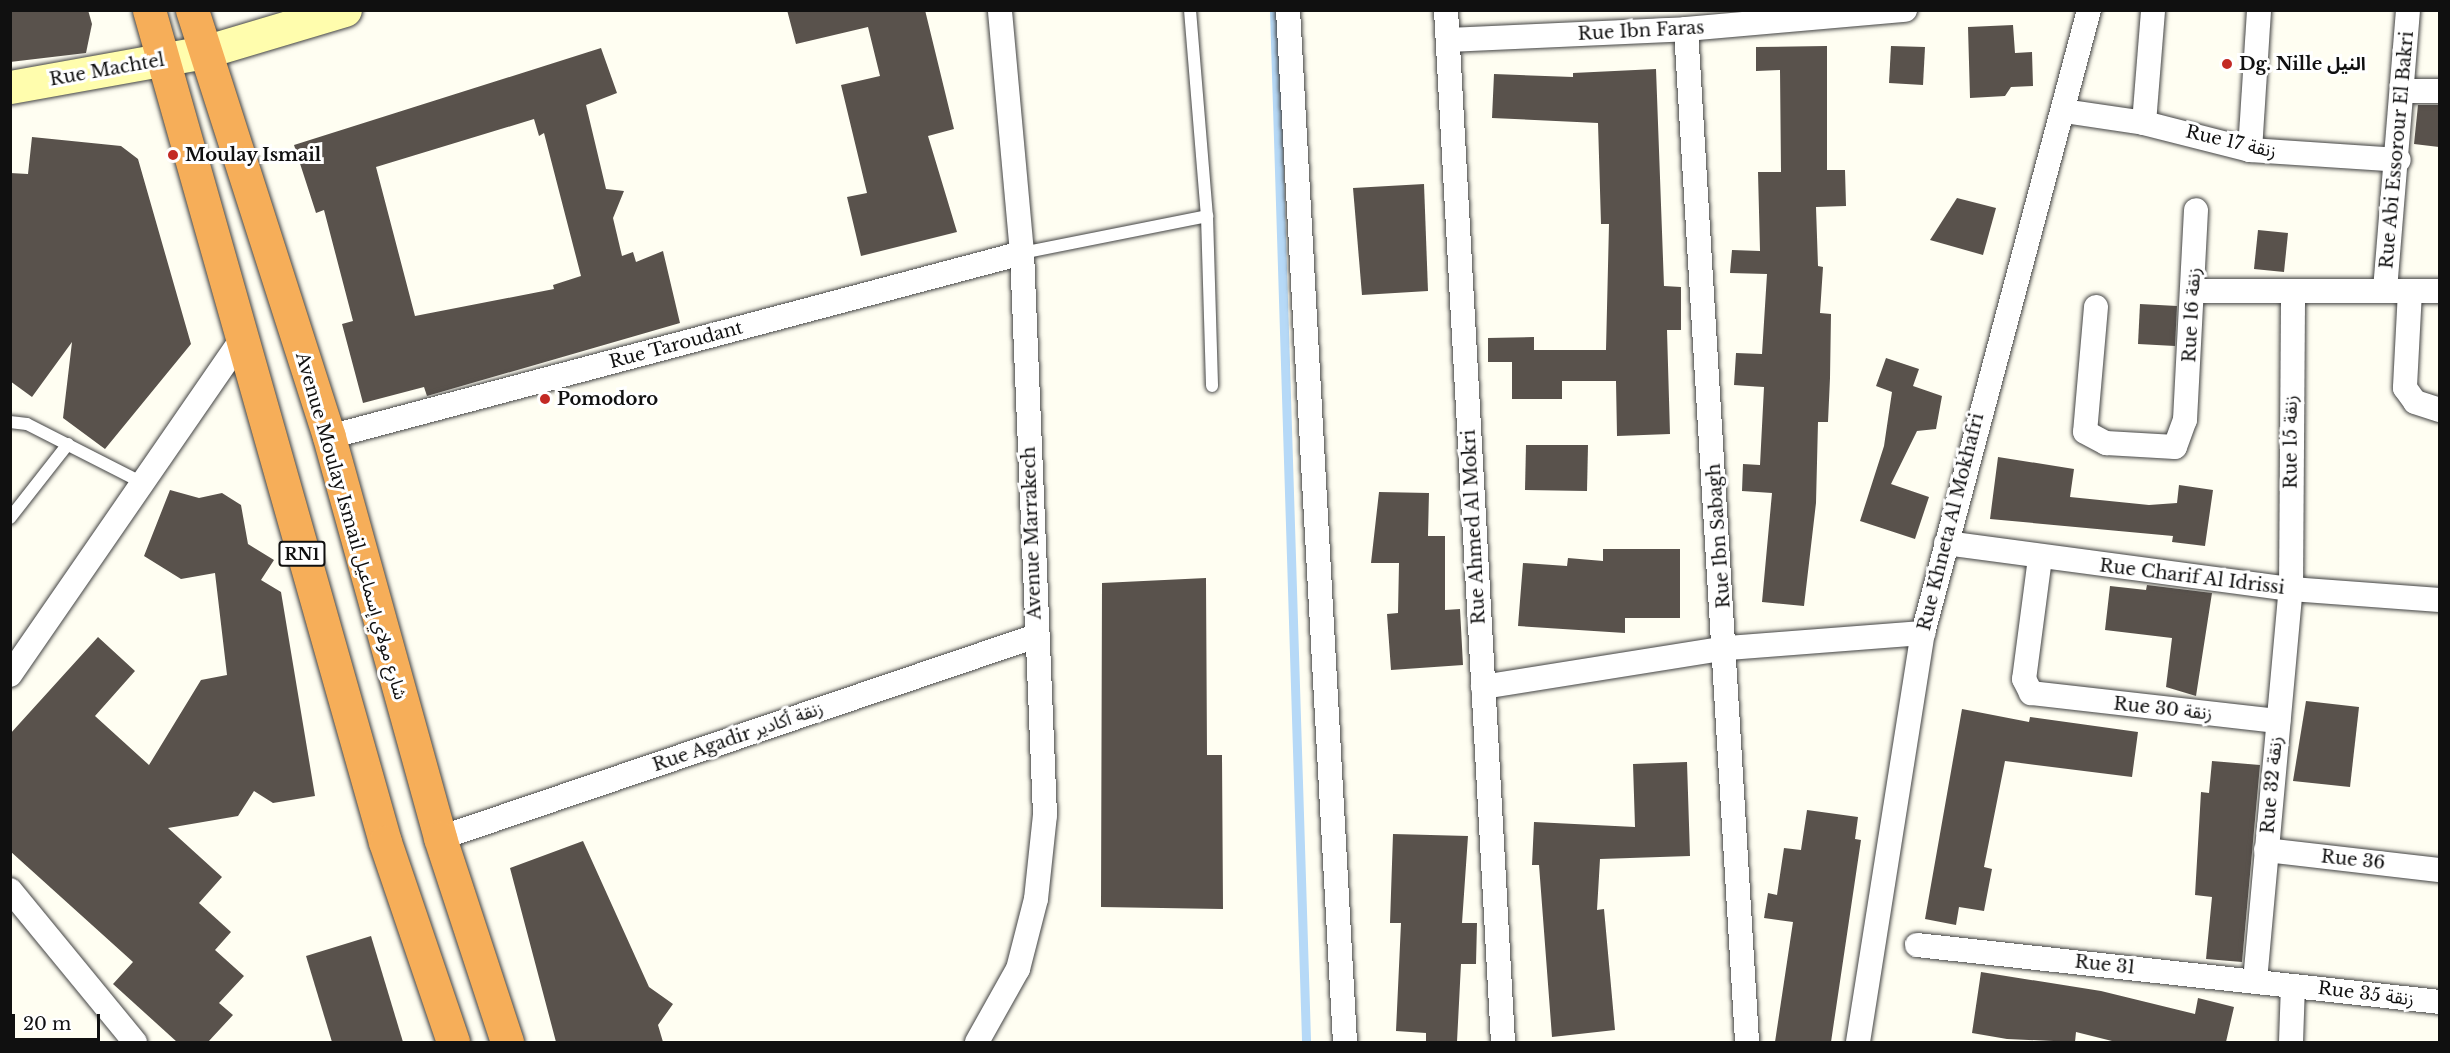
<!DOCTYPE html>
<html>
<head>
<meta charset="utf-8">
<style>
  body { margin:0 }
  #map { position:relative; width:2450px; height:1053px; overflow:hidden; background:#fffef2; font-family:"Libre Baskerville","Noto Sans Arabic",serif }
  div>[style] { position:absolute }
  [style*='--x'] { left:calc(var(--x)*1px); top:calc(var(--y)*1px); width:calc(var(--w)*1px); rotate:calc(var(--a)*1deg) }
  .stream>* { height:9px; margin:-4.5px; padding:0 4.5px; transform-origin:4.5px; border-radius:4.5px; background:#b6d9f7 }
  .building>* { inset:0; background:#59524c }
  .roads { filter:drop-shadow(0 0 2px #434343) drop-shadow(0 0 2px #434343) }
  .lane>* { height:12px; margin:-6px; padding:0 6px; transform-origin:6px; border-radius:6px; background:#fff }
  .street>* { height:24px; margin:-12px; padding:0 12px; transform-origin:12px; border-radius:12px; background:#fff }
  .secondary>* { height:33px; margin:-16.5px; padding:0 16.5px; transform-origin:16.5px; border-radius:16.5px; background:#fffdad }
  .highway>* { height:33px; margin:-16.5px; padding:0 16.5px; transform-origin:16.5px; border-radius:16.5px; background:#f6ae59 }
  .dots>* { width:16px; height:16px; translate:-50% -50%; box-sizing:border-box; border:3px solid #fff; border-radius:50% }
  span { translate:-50% -50%; white-space:nowrap; text-align:center; line-height:1.15; -webkit-text-stroke:6px #fff; paint-order:stroke }
  .shield-label span { padding:2px 4px; background:#fff; border:2px solid; border-radius:4px; -webkit-text-stroke-width:0 }
  .shield-label { font-size:16px; color:#101010; font-weight:700 }
  .street-label { font-size:18px; color:#101010 }
  .poi-label { font-size:18px; color:#101010; font-weight:700 }
  .left { translate:0 -50%; text-align:left }
  .frame { position:absolute; inset:0; border:12px solid #101010; pointer-events:none }
  .scale { position:absolute; left:12px; top:1014px; width:88px; height:27px; box-sizing:border-box; border:3px solid #101010; border-top:0; padding-left:8px; font-size:18px; line-height:21px; white-space:nowrap; color:#101010; -webkit-text-stroke:4px #fff; paint-order:stroke }
</style>
</head>
<body>
<div id="map">
  <div class="stream">
    <i style="--x:1274;--y:10;--w:1032;--a:88.22"></i>
  </div>
  <div class="building">
    <i style="clip-path:polygon(10px 10px,88px 10px,92px 24px,86px 53px,10px 62px)"></i>
    <i style="clip-path:polygon(787px 10px,925px 10px,954px 129px,928px 136px,957px 232px,861px 256px,847px 197px,867px 193px,841px 85px,880px 76px,868px 27px,796px 44px)"></i>
    <i style="clip-path:polygon(2013px 25px,2015px 53px,2032px 52px,2033px 86px,2011px 87px,2005px 96px,1970px 98px,1968px 27px)"></i>
    <i style="clip-path:polygon(1827px 46px,1827px 170px,1845px 170px,1846px 206px,1816px 207px,1818px 266px,1823px 267px,1820px 313px,1831px 314px,1830px 378px,1828px 422px,1818px 422px,1816px 503px,1804px 606px,1762px 602px,1772px 493px,1742px 491px,1743px 464px,1760px 465px,1764px 387px,1734px 385px,1736px 353px,1762px 354px,1767px 274px,1730px 273px,1732px 250px,1760px 251px,1758px 172px,1781px 172px,1780px 70px,1756px 71px,1756px 47px)"></i>
    <i style="clip-path:polygon(1891px 46px,1925px 47px,1923px 85px,1889px 83px)"></i>
    <i style="clip-path:polygon(evenodd,601px 48px,617px 93px,586px 105px,606px 189px,624px 191px,613px 218px,622px 256px,633px 252px,636px 262px,663px 251px,680px 323px,427px 396px,424px 387px,363px 403px,342px 324px,353px 321px,324px 210px,316px 213px,294px 145px,601px 48px,534px 119px,539px 136px,544px 133px,581px 276px,553px 285px,554px 289px,415px 316px,376px 167px,534px 119px)"></i>
    <i style="clip-path:polygon(1656px 69px,1664px 286px,1681px 287px,1681px 330px,1667px 330px,1670px 434px,1617px 436px,1616px 381px,1562px 381px,1562px 399px,1512px 399px,1512px 362px,1488px 362px,1488px 338px,1534px 337px,1534px 350px,1606px 350px,1609px 224px,1601px 224px,1598px 123px,1492px 118px,1494px 74px,1573px 77px,1573px 73px)"></i>
    <i style="clip-path:polygon(2418px 105px,2439px 105px,2439px 147px,2414px 144px)"></i>
    <i style="clip-path:polygon(32px 137px,121px 146px,138px 159px,191px 344px,105px 449px,63px 418px,72px 342px,32px 397px,10px 381px,10px 173px,28px 174px)"></i>
    <i style="clip-path:polygon(1424px 184px,1428px 291px,1362px 295px,1353px 188px)"></i>
    <i style="clip-path:polygon(1957px 198px,1996px 208px,1983px 255px,1930px 240px)"></i>
    <i style="clip-path:polygon(2258px 230px,2288px 233px,2284px 272px,2254px 269px)"></i>
    <i style="clip-path:polygon(2140px 304px,2177px 306px,2175px 346px,2138px 344px)"></i>
    <i style="clip-path:polygon(1886px 358px,1919px 369px,1913px 386px,1942px 396px,1936px 429px,1917px 431px,1891px 484px,1929px 497px,1915px 539px,1860px 521px,1884px 446px,1892px 392px,1876px 386px)"></i>
    <i style="clip-path:polygon(1526px 445px,1588px 445px,1587px 491px,1525px 490px)"></i>
    <i style="clip-path:polygon(1998px 457px,2074px 469px,2070px 497px,2149px 505px,2177px 503px,2179px 485px,2213px 490px,2205px 546px,2172px 542px,2173px 536px,1990px 519px)"></i>
    <i style="clip-path:polygon(170px 490px,199px 498px,222px 493px,241px 505px,248px 544px,274px 560px,261px 580px,281px 592px,315px 796px,273px 803px,254px 791px,238px 816px,168px 828px,222px 877px,199px 903px,231px 932px,215px 950px,244px 976px,219px 1003px,233px 1015px,208px 1042px,177px 1042px,113px 984px,133px 962px,10px 851px,10px 734px,98px 637px,135px 671px,95px 716px,149px 765px,201px 680px,227px 675px,215px 573px,181px 579px,144px 556px)"></i>
    <i style="clip-path:polygon(1379px 492px,1429px 493px,1428px 536px,1445px 536px,1445px 610px,1460px 609px,1463px 665px,1391px 670px,1387px 614px,1398px 613px,1399px 563px,1371px 563px)"></i>
    <i style="clip-path:polygon(1603px 549px,1680px 549px,1680px 618px,1625px 618px,1625px 633px,1518px 626px,1523px 563px,1567px 566px,1568px 558px,1603px 561px)"></i>
    <i style="clip-path:polygon(1206px 578px,1207px 755px,1222px 755px,1223px 909px,1101px 907px,1102px 583px)"></i>
    <i style="clip-path:polygon(2147px 585px,2212px 593px,2196px 696px,2166px 687px,2172px 638px,2105px 630px,2110px 586px,2146px 590px)"></i>
    <i style="clip-path:polygon(2306px 701px,2359px 707px,2350px 787px,2293px 781px)"></i>
    <i style="clip-path:polygon(1962px 709px,2029px 722px,2030px 717px,2138px 732px,2132px 777px,2005px 761px,1984px 867px,1992px 869px,1984px 911px,1959px 907px,1956px 925px,1925px 919px)"></i>
    <i style="clip-path:polygon(2212px 761px,2260px 765px,2242px 962px,2206px 959px,2212px 897px,2195px 895px,2201px 792px,2209px 793px)"></i>
    <i style="clip-path:polygon(1687px 762px,1690px 856px,1600px 859px,1597px 910px,1604px 909px,1615px 1030px,1552px 1037px,1539px 865px,1532px 865px,1534px 822px,1635px 827px,1633px 764px)"></i>
    <i style="clip-path:polygon(1807px 810px,1858px 817px,1855px 839px,1861px 840px,1831px 1042px,1775px 1042px,1793px 922px,1764px 918px,1768px 893px,1777px 895px,1784px 848px,1801px 850px)"></i>
    <i style="clip-path:polygon(1393px 834px,1468px 836px,1462px 923px,1477px 923px,1476px 964px,1461px 964px,1457px 1042px,1426px 1042px,1426px 1033px,1396px 1031px,1401px 923px,1390px 923px)"></i>
    <i style="clip-path:polygon(583px 841px,649px 987px,673px 1004px,658px 1025px,663px 1042px,556px 1042px,510px 868px)"></i>
    <i style="clip-path:polygon(371px 936px,403px 1042px,332px 1042px,306px 956px)"></i>
    <i style="clip-path:polygon(1981px 972px,2101px 991px,2195px 1014px,2198px 998px,2234px 1007px,2226px 1042px,2116px 1042px,2076px 1032px,2075px 1042px,2007px 1039px,1972px 1033px)"></i>
  </div>
  <div class="roads">
    <div class="lane">
      <i style="--x:1190;--y:10;--w:207;--a:85.3"></i>
      <i style="--x:1207;--y:216;--w:170;--a:88.3"></i>
      <i style="--x:1022;--y:253;--w:189;--a:-11.3"></i>
      <i style="--x:10;--y:422;--w:17;--a:7"></i>
      <i style="--x:27;--y:424;--w:130;--a:27"></i>
      <i style="--x:10;--y:518;--w:94;--a:-51.9"></i>
    </div>
    <div class="street">
      <i style="--x:1288;--y:10;--w:1034;--a:86.84"></i>
      <i style="--x:1446;--y:10;--w:1034;--a:86.84"></i>
      <i style="--x:1686;--y:29;--w:1015;--a:86.55"></i>
      <i style="--x:1448;--y:40;--w:238;--a:-2.6"></i>
      <i style="--x:1686;--y:29;--w:220;--a:-5"></i>
      <i style="--x:2404;--y:91;--w:36;--a:0"></i>
      <i style="--x:2064;--y:111;--w:81;--a:8.5"></i>
      <i style="--x:2144;--y:123;--w:109;--a:14.3"></i>
      <i style="--x:2250;--y:150;--w:149;--a:3.8"></i>
      <i style="--x:2144;--y:123;--w:113;--a:-85.4"></i>
      <i style="--x:2250;--y:150;--w:140;--a:-86.3"></i>
      <i style="--x:2385;--y:290;--w:281;--a:-85.3"></i>
      <i style="--x:2194;--y:291;--w:246;--a:0"></i>
      <i style="--x:2410;--y:291;--w:97;--a:93"></i>
      <i style="--x:2405;--y:388;--w:17;--a:54"></i>
      <i style="--x:2415;--y:402;--w:26;--a:18"></i>
      <i style="--x:2096;--y:307;--w:125;--a:95"></i>
      <i style="--x:2085;--y:432;--w:24;--a:28"></i>
      <i style="--x:2106;--y:443;--w:69;--a:3.3"></i>
      <i style="--x:2175;--y:447;--w:29;--a:-70"></i>
      <i style="--x:2185;--y:420;--w:210;--a:-87"></i>
      <i style="--x:329;--y:437;--w:717;--a:-14.87"></i>
      <i style="--x:1946;--y:543;--w:348;--a:7.6"></i>
      <i style="--x:2291;--y:589;--w:149;--a:4.2"></i>
      <i style="--x:2040;--y:558;--w:122;--a:97.5"></i>
      <i style="--x:2024;--y:679;--w:16;--a:63"></i>
      <i style="--x:2031;--y:693;--w:249;--a:6.5"></i>
      <i style="--x:10;--y:675;--w:406;--a:-55.4"></i>
      <i style="--x:1483;--y:687;--w:247;--a:-9.1"></i>
      <i style="--x:1727;--y:648;--w:197;--a:-4.4"></i>
      <i style="--x:440;--y:838;--w:629;--a:-18.72"></i>
      <i style="--x:2266;--y:850;--w:175;--a:6.6"></i>
      <i style="--x:10;--y:890;--w:197;--a:50.6"></i>
      <i style="--x:1917;--y:945;--w:526;--a:6.22"></i>
      <i style="--x:2255;--y:981;--w:394;--a:-84.8"></i>
      <i style="--x:2291;--y:589;--w:294;--a:-89.6"></i>
      <i style="--x:977;--y:1042;--w:84;--a:-60.7"></i>
      <i style="--x:1018;--y:969;--w:72;--a:-75.6"></i>
      <i style="--x:1036;--y:899;--w:84;--a:-83.9"></i>
      <i style="--x:1045;--y:815;--w:562;--a:-92.34"></i>
      <i style="--x:1022;--y:253;--w:244;--a:-95.2"></i>
      <i style="--x:1858;--y:1042;--w:414;--a:-81"></i>
      <i style="--x:1923;--y:633;--w:645;--a:-75.08"></i>
      <i style="--x:2291;--y:1042;--w:56;--a:-88"></i>
    </div>
    <div class="secondary">
      <i style="--x:10;--y:87;--w:197;--a:-10.2"></i>
      <i style="--x:204;--y:52;--w:147;--a:-16.6"></i>
    </div>
    <div class="highway">
      <i style="--x:149;--y:10;--w:865;--a:74.16"></i>
      <i style="--x:385;--y:842;--w:211;--a:71.2"></i>
      <i style="--x:192;--y:10;--w:448;--a:72.2"></i>
      <i style="--x:329;--y:437;--w:416;--a:74.5"></i>
      <i style="--x:440;--y:838;--w:215;--a:71.8"></i>
    </div>
  </div>
  <div class="dots">
    <i style="left:2227px;top:64px;background:#c32a24"></i>
    <i style="left:173px;top:155px;background:#c32a24"></i>
    <i style="left:545px;top:399px;background:#c32a24"></i>
  </div>
  <div class="shield-label">
    <span style="left:302px;top:554px">RN1</span>
  </div>
  <div class="street-label">
    <span style="left:1641px;top:31px;rotate:-3deg">Rue Ibn Faras</span>
    <span style="left:107px;top:70px;rotate:-10deg">Rue Machtel</span>
    <span style="left:2231px;top:142px;rotate:13deg">Rue 17 زنقة</span>
    <span style="left:2397px;top:150px;rotate:-85deg">Rue Abi Essorour El Bakri</span>
    <span style="left:2192px;top:315px;rotate:-87deg">Rue 16 زنقة</span>
    <span style="left:676px;top:345px;rotate:-15deg">Rue Taroudant</span>
    <span style="left:2291px;top:442px;rotate:-90deg">Rue 15 زنقة</span>
    <span style="left:1951px;top:522px;rotate:-76deg">Rue Khneta Al Mokhafri</span>
    <span style="left:351px;top:526px;rotate:74deg">Avenue Moulay Ismail شارع مولاي إسماعيل</span>
    <span style="left:1474px;top:527px;rotate:-93deg">Rue Ahmed Al Mokri</span>
    <span style="left:1032px;top:533px;rotate:-92deg">Avenue Marrakech</span>
    <span style="left:1719px;top:536px;rotate:-94deg">Rue Ibn Sabagh</span>
    <span style="left:2192px;top:577px;rotate:7deg">Rue Charif Al Idrissi</span>
    <span style="left:2163px;top:709px;rotate:6deg">Rue 30 زنقة</span>
    <span style="left:738px;top:737px;rotate:-19deg">Rue Agadir زنقة أكادير</span>
    <span style="left:2272px;top:785px;rotate:-85deg">Rue 32 زنقة</span>
    <span style="left:2353px;top:860px;rotate:6deg">Rue 36</span>
    <span style="left:2105px;top:965px;rotate:6deg">Rue 31</span>
    <span style="left:2366px;top:994px;rotate:7deg">Rue 35 زنقة</span>
  </div>
  <div class="poi-label">
    <span class="left" style="left:2239px;top:64px">Dg. Nille النيل</span>
    <span class="left" style="left:185px;top:155px">Moulay Ismail</span>
    <span class="left" style="left:557px;top:399px">Pomodoro</span>
  </div>
  <div class="frame"></div>
  <div class="scale">20 m</div>
</div>
</body>
</html>
